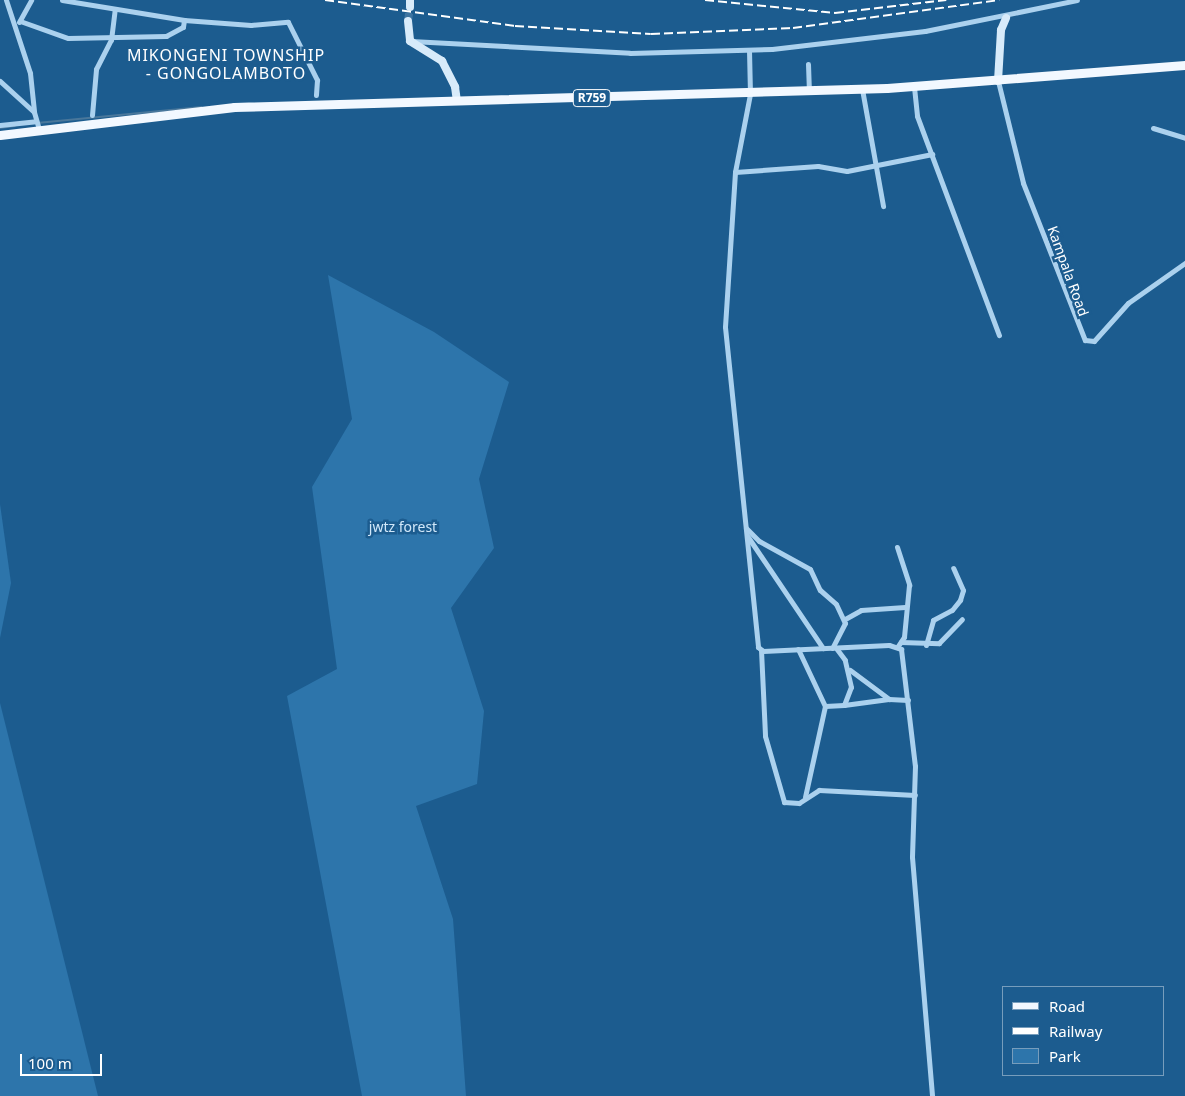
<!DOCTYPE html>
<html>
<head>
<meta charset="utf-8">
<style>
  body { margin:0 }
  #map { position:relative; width:1185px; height:1096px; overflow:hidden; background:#1c5c8f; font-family:"Noto Sans",sans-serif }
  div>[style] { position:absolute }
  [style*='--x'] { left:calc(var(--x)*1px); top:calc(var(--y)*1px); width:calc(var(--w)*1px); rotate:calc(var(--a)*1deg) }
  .green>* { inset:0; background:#2d75ab }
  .stream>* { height:2px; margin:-1px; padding:0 1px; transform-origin:1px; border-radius:1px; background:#49779b }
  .secondary-tunnel>* { height:8px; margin-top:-4px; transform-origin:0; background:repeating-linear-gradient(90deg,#3e74a0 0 8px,transparent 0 12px) }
  .street>* { height:5px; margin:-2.5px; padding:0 2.5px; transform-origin:2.5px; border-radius:2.5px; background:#abd1ee }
  .secondary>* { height:8px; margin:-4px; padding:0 4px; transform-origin:4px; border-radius:4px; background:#d8ebfa }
  .primary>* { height:9px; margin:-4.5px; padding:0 4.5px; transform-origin:4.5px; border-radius:4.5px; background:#f2f8ff }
  .rail>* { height:2px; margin-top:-1px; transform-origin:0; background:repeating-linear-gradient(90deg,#fff 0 9px,transparent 0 13px) }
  span { translate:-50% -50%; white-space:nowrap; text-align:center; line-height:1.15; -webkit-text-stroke:5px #1c5c8f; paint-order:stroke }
  .shield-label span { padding:1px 4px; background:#1c5c8f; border:1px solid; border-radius:4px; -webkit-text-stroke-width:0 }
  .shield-label { font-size:12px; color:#fff; font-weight:700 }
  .street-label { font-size:14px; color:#fff }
  .park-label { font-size:14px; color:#d1e8fa }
  .quarter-label { font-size:16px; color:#fff; letter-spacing:1px }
  .legend { position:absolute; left:1002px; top:986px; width:162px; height:90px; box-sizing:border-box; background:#1c5c8f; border:1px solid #779dbc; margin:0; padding:6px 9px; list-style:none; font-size:15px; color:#fff }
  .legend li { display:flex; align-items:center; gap:10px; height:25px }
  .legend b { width:25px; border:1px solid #779dbc }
  .scale { position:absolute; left:20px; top:1054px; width:82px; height:22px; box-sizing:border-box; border:2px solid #fff; border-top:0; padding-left:6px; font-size:15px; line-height:18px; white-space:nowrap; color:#fff; -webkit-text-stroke:4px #1c5c8f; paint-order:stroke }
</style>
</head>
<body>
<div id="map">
  <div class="green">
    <i style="clip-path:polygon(328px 275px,434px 332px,509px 382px,479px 479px,494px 548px,451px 608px,484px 711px,477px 784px,416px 806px,453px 919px,466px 1096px,362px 1096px,287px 696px,337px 669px,312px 487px,352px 419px)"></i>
    <i style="clip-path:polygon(0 504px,11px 583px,0 638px)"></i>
    <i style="clip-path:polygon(0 703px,98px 1096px,0 1096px)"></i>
  </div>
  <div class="stream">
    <i style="--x:37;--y:123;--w:165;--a:-5.6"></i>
    <i style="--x:0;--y:128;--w:15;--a:-8"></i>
  </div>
  <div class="secondary-tunnel">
    <i style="--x:408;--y:21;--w:14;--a:-82"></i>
  </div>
  <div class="street">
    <i style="--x:6;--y:0;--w:77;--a:71.8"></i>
    <i style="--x:30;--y:73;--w:39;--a:84"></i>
    <i style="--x:62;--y:0;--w:124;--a:9.3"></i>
    <i style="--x:184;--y:20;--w:67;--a:4.3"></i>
    <i style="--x:251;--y:25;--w:37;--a:-5"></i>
    <i style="--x:288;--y:22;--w:65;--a:63.4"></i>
    <i style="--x:317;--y:80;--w:15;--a:94"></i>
    <i style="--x:20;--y:21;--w:51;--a:19.5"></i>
    <i style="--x:68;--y:38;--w:98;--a:-1.2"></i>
    <i style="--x:166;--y:36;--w:19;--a:-28"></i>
    <i style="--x:183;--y:27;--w:7;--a:-82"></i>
    <i style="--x:19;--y:22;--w:25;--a:-61"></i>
    <i style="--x:411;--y:41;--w:219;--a:3.1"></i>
    <i style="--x:630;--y:53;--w:142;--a:-1.6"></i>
    <i style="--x:772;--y:49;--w:154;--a:-6.7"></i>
    <i style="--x:925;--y:31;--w:155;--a:-11.5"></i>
    <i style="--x:749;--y:50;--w:44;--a:88.7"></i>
    <i style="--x:750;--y:94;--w:79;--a:100.9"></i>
    <i style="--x:735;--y:172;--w:155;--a:93.7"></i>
    <i style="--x:725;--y:327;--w:322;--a:84.1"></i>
    <i style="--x:758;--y:647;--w:6;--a:39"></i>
    <i style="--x:763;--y:651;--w:126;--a:-2.7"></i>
    <i style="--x:889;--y:645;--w:13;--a:18"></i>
    <i style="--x:901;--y:649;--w:118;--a:83.2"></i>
    <i style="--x:915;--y:766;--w:91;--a:91.9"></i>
    <i style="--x:912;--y:857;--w:240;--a:85.2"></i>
    <i style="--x:808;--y:64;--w:27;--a:88"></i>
    <i style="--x:0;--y:81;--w:46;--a:42.4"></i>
    <i style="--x:34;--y:112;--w:19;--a:74"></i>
    <i style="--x:998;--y:81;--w:105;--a:76.2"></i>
    <i style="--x:1023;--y:183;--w:169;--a:68.5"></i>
    <i style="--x:1085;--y:340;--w:9;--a:6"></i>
    <i style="--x:1094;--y:341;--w:51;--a:-48.2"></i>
    <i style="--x:1128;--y:303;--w:70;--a:-35.1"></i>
    <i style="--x:914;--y:87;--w:29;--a:84"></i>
    <i style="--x:917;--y:116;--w:234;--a:69.5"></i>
    <i style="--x:862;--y:89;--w:119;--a:79.8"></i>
    <i style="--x:92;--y:115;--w:46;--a:-85"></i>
    <i style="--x:96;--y:69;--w:33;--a:-63"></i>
    <i style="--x:111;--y:40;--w:31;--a:-83"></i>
    <i style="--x:0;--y:125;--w:36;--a:-6"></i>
    <i style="--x:1153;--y:128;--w:34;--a:17"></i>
    <i style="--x:735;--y:172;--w:83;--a:-4.1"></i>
    <i style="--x:818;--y:166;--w:29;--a:10"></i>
    <i style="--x:847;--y:171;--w:87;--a:-11.3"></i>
    <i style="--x:746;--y:528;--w:18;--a:45"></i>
    <i style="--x:759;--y:541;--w:58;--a:28.8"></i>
    <i style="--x:810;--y:569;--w:23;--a:65"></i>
    <i style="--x:820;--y:590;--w:21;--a:41"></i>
    <i style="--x:836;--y:604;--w:21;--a:65"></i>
    <i style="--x:845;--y:623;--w:28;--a:117"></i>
    <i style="--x:748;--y:537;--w:134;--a:56"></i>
    <i style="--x:897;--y:547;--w:40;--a:72"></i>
    <i style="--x:909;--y:585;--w:52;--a:95.5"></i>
    <i style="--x:904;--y:637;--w:11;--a:124"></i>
    <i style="--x:845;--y:619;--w:18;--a:-29"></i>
    <i style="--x:861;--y:610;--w:44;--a:-3.9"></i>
    <i style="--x:901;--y:642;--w:38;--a:2"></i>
    <i style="--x:939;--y:643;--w:33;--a:-46"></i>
    <i style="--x:926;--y:645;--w:26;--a:-74"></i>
    <i style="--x:933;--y:620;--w:21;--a:-28"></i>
    <i style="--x:952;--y:610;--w:13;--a:-51"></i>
    <i style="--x:960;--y:600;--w:10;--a:-73"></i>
    <i style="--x:963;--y:590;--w:24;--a:-114"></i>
    <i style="--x:798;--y:649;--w:63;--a:64.7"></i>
    <i style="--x:825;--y:706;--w:93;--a:102.4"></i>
    <i style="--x:761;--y:650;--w:86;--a:87.3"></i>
    <i style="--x:765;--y:736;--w:69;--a:73.9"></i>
    <i style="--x:784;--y:802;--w:15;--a:4"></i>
    <i style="--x:799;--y:803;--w:24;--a:-33"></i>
    <i style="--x:819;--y:790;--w:96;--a:3"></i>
    <i style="--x:850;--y:670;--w:49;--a:36.6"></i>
    <i style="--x:889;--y:699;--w:19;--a:3"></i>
    <i style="--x:844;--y:705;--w:45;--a:-7.6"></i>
    <i style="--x:825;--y:706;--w:19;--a:-3"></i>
    <i style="--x:844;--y:705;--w:19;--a:-69"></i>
    <i style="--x:851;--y:687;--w:28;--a:-103"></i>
    <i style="--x:845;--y:660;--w:15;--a:-127"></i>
  </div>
  <div class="secondary">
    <i style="--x:410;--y:7;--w:7;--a:-90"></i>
    <i style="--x:408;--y:21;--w:20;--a:84"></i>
    <i style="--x:410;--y:41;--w:38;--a:32"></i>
    <i style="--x:442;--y:61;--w:29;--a:63"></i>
    <i style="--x:455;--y:87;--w:14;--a:82"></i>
    <i style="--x:998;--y:81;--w:51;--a:-86.6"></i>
    <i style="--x:1001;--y:30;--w:13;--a:-67"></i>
  </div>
  <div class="primary">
    <i style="--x:0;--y:135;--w:236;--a:-6.8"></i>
    <i style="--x:234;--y:107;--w:653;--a:-1.67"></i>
    <i style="--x:887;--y:88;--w:299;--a:-4.4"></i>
  </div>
  <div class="rail">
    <i style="--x:325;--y:0;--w:192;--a:7.8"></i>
    <i style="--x:515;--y:26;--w:136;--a:3.4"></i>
    <i style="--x:651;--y:34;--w:142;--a:-2.4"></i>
    <i style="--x:793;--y:28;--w:208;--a:-7.7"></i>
    <i style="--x:705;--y:0;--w:131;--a:5.7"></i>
    <i style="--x:835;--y:13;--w:112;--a:-6.7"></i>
  </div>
  <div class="shield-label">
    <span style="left:592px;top:98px">R759</span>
  </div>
  <div class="street-label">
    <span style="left:1068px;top:271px;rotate:70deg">Kampala Road</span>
  </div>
  <div class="park-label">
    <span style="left:403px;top:527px">jwtz forest</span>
  </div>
  <div class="quarter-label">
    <span style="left:226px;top:64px">MIKONGENI TOWNSHIP<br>- GONGOLAMBOTO</span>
  </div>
  <ul class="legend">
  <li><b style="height:6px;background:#f2f8ff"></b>Road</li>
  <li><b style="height:6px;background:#fff"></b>Railway</li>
  <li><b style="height:14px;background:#2d75ab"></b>Park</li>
  </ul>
  <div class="scale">100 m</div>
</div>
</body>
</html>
